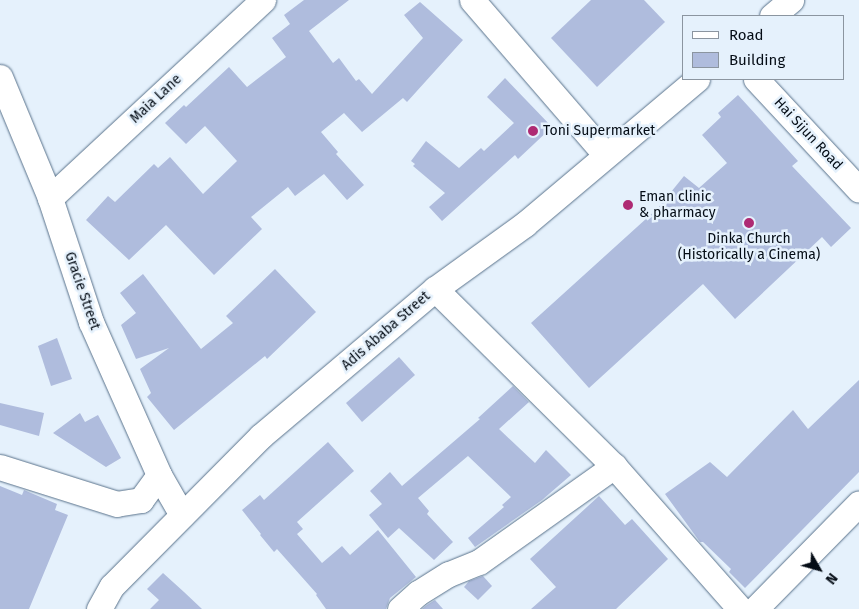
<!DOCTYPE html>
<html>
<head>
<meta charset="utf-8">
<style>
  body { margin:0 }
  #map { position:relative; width:859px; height:609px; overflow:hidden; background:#e5f1fc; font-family:"Fira Sans",sans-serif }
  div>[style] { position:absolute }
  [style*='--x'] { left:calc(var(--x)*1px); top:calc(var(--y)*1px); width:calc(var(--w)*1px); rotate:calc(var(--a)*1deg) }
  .building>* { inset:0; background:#afbcdd }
  .roads { filter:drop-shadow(0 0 1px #59728b) drop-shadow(0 0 1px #59728b) }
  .minor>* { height:25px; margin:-12.5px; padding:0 12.5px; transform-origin:12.5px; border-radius:12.5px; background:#fff }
  .dots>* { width:14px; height:14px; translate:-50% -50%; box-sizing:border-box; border:2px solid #e5f1fc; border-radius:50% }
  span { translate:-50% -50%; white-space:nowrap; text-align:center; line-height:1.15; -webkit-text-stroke:5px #e5f1fc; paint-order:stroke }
  .street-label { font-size:14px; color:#040c15 }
  .poi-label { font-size:14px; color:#040c15 }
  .left { translate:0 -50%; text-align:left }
  .legend { position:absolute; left:682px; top:15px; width:162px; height:65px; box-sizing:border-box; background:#e5f1fc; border:1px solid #8b95a0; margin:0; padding:6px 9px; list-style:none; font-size:15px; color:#040c15 }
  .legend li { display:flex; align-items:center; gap:10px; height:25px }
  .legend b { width:25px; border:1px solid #8b95a0 }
  .north { position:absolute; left:794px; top:544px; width:50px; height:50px; -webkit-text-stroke:4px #e5f1fc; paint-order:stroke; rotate:128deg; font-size:14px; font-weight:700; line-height:20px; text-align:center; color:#040c15 }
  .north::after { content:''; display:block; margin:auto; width:18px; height:22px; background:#040c15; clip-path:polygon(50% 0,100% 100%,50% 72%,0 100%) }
</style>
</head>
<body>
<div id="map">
  <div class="building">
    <i style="clip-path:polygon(304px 0,349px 0,309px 31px,333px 63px,339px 58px,356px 81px,359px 79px,372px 94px,423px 38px,404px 15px,420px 2px,463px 40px,407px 102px,403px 98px,362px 132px,344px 113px,321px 132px,338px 152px,336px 154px,364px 185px,347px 200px,324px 174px,295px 196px,288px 187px,251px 217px,262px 229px,214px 275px,166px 225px,129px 260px,86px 220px,108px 196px,115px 202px,154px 164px,158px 168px,170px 157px,203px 194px,237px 161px,205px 126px,186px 144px,165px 123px,184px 105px,186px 107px,229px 67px,247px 87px,286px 57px,272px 38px,290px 24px,284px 15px)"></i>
    <i style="clip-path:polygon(591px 0,644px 0,665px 22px,597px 87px,551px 38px)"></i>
    <i style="clip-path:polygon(505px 78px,552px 127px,518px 159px,515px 155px,442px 221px,429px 207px,445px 193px,413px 166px,415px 164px,411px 161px,426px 141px,459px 168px,481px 148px,484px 151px,514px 123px,487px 97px)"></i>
    <i style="clip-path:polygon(738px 95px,798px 161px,792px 166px,851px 228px,831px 247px,822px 237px,735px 319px,703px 284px,589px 388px,531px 323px,658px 208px,684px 176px,699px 188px,727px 163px,702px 135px,721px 117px,718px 113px)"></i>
    <i style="clip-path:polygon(275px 269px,316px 312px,267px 359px,265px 356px,174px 430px,147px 397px,151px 393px,140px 369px,169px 348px,136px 359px,121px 325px,136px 313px,120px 293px,143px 274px,201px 349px,233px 323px,226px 316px)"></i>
    <i style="clip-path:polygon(57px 338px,72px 379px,51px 386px,38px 346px)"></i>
    <i style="clip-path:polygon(399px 357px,415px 375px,362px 422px,346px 403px)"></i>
    <i style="clip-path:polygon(859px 380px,859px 472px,745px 588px,729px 572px,731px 569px,703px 542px,700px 542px,665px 494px,710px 462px,727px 477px,793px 410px,808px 429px)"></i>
    <i style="clip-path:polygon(513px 386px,529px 402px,499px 429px,535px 463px,546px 450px,571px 475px,542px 500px,475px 547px,468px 538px,504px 507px,502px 505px,511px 497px,468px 456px,418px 498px,429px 511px,427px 514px,453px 542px,434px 560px,399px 528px,388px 538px,369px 515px,382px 504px,370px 491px,390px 472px,402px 486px,480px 419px,478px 418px)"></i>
    <i style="clip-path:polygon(0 403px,44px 413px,39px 436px,0 425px)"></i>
    <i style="clip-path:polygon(80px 413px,85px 422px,98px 415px,121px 458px,106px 467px,53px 433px)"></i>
    <i style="clip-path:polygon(328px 442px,354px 471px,297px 522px,303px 529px,297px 534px,322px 563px,342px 546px,350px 555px,378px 530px,416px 577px,390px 598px,386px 609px,326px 609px,316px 595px,317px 594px,277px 549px,274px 552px,260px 535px,261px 534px,242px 510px,260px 495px,264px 500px)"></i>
    <i style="clip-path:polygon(0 486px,22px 495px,24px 490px,57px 504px,55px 510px,68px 515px,29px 609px,0 609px)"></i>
    <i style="clip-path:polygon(599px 496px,625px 525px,632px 519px,668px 559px,616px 609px,531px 609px,556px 587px,530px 559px)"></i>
    <i style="clip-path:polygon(163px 573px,184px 592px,202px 609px,150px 609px,159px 600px,147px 589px)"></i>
    <i style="clip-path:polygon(483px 576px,492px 586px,478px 600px,464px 587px,469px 581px)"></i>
    <i style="clip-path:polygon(435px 600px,443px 609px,422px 609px,427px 605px)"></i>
  </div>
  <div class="roads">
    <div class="minor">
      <i style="--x:472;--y:0;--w:203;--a:49.2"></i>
      <i style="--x:772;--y:16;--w:25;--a:-40"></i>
      <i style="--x:0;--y:77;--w:131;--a:67.5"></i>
      <i style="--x:50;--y:198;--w:131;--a:71.7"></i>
      <i style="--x:91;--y:322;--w:167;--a:66"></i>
      <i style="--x:159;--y:475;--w:31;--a:126"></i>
      <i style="--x:141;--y:500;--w:24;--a:171"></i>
      <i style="--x:117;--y:504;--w:123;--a:-162.5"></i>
      <i style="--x:756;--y:79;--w:151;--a:47.1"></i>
      <i style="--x:50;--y:198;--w:291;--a:-42.9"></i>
      <i style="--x:435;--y:289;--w:252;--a:44.7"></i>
      <i style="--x:614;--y:466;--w:191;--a:48.6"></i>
      <i style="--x:159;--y:475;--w:46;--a:60.1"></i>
      <i style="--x:99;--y:609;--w:26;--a:-61"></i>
      <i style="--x:112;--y:586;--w:211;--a:-45.2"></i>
      <i style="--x:261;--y:436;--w:228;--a:-40.2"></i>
      <i style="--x:435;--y:289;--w:111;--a:-35.8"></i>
      <i style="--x:525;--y:224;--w:225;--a:-40.1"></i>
      <i style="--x:400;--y:609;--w:24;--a:-42"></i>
      <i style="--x:418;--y:593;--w:36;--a:-32"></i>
      <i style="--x:449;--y:574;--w:32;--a:-22"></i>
      <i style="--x:479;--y:562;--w:166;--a:-35.4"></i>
      <i style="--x:755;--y:609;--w:148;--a:-45.5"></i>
    </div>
  </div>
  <div class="dots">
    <i style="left:533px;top:131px;background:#ae2a73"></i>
    <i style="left:628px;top:205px;background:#ae2a73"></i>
    <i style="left:749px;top:223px;background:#ae2a73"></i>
  </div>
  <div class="street-label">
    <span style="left:156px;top:99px;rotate:-43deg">Maia Lane</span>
    <span style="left:808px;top:134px;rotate:47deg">Hai Sijun Road</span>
    <span style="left:82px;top:291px;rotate:71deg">Gracie Street</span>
    <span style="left:386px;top:331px;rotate:-41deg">Adis Ababa Street</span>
  </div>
  <div class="poi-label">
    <span class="left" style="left:543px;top:131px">Toni Supermarket</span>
    <span class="left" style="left:639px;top:205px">Eman clinic<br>&amp; pharmacy</span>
    <span style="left:749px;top:247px">Dinka Church<br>(Historically a Cinema)</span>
  </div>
  <ul class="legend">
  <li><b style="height:6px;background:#fff"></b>Road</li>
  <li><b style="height:14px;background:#afbcdd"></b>Building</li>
  </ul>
  <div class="north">N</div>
</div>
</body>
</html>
